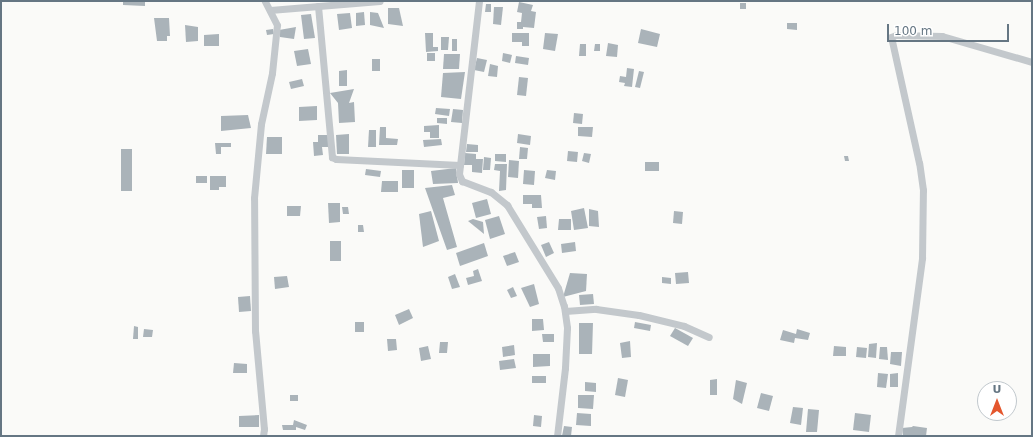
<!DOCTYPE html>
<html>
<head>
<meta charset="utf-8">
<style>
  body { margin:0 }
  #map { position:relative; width:1033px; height:437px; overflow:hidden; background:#fafaf8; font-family:"DejaVu Sans",sans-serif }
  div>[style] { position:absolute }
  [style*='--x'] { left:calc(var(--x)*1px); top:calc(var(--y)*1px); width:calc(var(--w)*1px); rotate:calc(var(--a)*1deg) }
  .building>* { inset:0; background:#aab3b9 }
  .street>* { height:7px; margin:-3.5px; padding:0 3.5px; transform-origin:3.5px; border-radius:3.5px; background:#c3c8cc }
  span { translate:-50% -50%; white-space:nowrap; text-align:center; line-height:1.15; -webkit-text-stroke:4px #fff; paint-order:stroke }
  .frame { position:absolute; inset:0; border:2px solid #657683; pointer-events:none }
  .north { position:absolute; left:977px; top:381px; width:40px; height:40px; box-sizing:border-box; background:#fff; border:1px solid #c1c8cd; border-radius:50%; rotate:0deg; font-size:11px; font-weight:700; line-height:16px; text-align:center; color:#657683 }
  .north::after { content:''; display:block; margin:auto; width:14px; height:18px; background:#e4572e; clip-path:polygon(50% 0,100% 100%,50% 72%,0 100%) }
  .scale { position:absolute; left:887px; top:24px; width:122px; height:18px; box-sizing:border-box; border:2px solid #657683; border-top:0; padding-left:5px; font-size:12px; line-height:14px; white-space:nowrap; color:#657683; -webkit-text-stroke:3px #fff; paint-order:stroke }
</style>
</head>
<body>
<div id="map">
  <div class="building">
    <i style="clip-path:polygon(123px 1px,145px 1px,145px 6px,123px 5px)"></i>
    <i style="clip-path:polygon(519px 2px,533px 5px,531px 11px,536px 12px,534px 28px,523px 27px,523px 29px,517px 29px,517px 22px,521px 22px,522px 13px,517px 12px)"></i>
    <i style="clip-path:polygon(740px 3px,746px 3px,746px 9px,740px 9px)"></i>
    <i style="clip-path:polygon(486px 4px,491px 4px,491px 12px,485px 12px)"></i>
    <i style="clip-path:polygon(494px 7px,503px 7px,501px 25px,493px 24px)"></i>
    <i style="clip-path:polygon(388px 8px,399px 8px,403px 26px,388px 24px)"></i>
    <i style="clip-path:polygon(364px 12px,365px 25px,356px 26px,356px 13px)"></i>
    <i style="clip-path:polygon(370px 12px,378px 13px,384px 28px,370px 25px)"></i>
    <i style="clip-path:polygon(350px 13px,352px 28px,339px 30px,337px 14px)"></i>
    <i style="clip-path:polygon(311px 14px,315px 38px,304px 39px,301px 15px)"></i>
    <i style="clip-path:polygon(154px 18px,169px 18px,170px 36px,167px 36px,167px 41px,157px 41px)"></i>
    <i style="clip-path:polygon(787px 23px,797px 23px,797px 30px,787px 29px)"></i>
    <i style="clip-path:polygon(185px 25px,198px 27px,198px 41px,186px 42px)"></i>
    <i style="clip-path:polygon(296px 27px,294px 39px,280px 37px,279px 30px)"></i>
    <i style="clip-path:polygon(273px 29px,274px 34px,267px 35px,266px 30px)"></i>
    <i style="clip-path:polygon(641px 29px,660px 34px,657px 47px,638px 43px)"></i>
    <i style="clip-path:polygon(425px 33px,433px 33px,433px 47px,438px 47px,438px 51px,426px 52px)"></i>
    <i style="clip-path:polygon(512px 33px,529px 33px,529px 46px,522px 46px,522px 42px,512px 42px)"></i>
    <i style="clip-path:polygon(545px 33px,558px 34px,555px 51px,543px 49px)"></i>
    <i style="clip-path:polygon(219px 34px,219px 46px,204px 46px,204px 35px)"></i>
    <i style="clip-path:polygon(441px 37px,449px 37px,448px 50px,441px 50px)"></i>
    <i style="clip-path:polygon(452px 39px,457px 39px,457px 51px,452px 51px)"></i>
    <i style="clip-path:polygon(608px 43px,618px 45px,617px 57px,606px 56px)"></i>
    <i style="clip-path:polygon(580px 44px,586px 44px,586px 56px,579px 56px)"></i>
    <i style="clip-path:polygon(595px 44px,600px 44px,600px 51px,594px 51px)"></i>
    <i style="clip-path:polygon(308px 49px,311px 64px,297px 66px,294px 51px)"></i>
    <i style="clip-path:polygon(427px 53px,435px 53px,435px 61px,427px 61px)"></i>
    <i style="clip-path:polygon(503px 53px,512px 55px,510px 63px,502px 61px)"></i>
    <i style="clip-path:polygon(444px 54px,460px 54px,459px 69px,443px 69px)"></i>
    <i style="clip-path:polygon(516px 56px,529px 58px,528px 65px,515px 63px)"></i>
    <i style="clip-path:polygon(477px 58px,487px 60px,484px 72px,474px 70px)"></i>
    <i style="clip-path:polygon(372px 59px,380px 59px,380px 71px,372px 71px)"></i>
    <i style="clip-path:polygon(490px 64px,498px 66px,497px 77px,488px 76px)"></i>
    <i style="clip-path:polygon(627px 68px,634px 69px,632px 87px,624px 86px,625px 83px,619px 82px,620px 76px,626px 77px)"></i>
    <i style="clip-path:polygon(347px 70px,347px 86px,339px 86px,339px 71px)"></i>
    <i style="clip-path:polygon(639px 71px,644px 72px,640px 88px,635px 87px)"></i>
    <i style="clip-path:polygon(465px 72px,461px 99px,441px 97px,443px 73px)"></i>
    <i style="clip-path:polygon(519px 77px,528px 78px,526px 96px,517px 95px)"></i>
    <i style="clip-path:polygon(302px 79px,304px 86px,291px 89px,289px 82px)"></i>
    <i style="clip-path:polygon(354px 89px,349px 103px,354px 102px,355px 122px,339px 123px,338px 103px,330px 93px)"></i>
    <i style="clip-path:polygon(317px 106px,317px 120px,299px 121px,299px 107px)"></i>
    <i style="clip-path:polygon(436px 108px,450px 109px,449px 116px,435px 114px)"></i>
    <i style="clip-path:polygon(453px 109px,463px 110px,462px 123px,451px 122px)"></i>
    <i style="clip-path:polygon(574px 113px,583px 114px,582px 124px,573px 123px)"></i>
    <i style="clip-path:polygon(248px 115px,251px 128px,221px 131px,221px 116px)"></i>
    <i style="clip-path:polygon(437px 118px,447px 118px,447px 124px,437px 123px)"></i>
    <i style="clip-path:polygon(439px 125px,439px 138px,430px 138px,430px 132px,424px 132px,424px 126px)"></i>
    <i style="clip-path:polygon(380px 127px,386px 127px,386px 138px,398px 139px,397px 145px,379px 145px)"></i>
    <i style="clip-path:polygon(578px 127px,593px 127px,592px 137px,578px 136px)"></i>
    <i style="clip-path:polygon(369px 130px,376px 130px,376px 147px,368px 147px)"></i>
    <i style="clip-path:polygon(349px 134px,349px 154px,337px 154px,336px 135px)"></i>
    <i style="clip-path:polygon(518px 134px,531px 136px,530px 145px,517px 143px)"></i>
    <i style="clip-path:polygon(318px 135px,328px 135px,328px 147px,322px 147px,323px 155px,314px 156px,313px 142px,318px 142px)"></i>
    <i style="clip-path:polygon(267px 137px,282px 137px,282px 154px,266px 154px)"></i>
    <i style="clip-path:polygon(441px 139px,442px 145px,424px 147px,423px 140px)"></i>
    <i style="clip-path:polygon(215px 143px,231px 143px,231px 147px,221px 147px,221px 154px,216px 154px)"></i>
    <i style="clip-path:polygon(467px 144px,478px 145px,478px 152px,466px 152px)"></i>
    <i style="clip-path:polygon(520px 147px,528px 148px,527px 159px,519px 159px)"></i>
    <i style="clip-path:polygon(121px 149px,132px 149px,132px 191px,121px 191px)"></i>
    <i style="clip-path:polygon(568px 151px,578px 152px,577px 162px,567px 161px)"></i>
    <i style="clip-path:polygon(465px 153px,476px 154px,476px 159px,483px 159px,482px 173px,472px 172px,472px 165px,464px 165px)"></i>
    <i style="clip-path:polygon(584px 153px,591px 154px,589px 163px,582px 161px)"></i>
    <i style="clip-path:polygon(495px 154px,506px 154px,506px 162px,495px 161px)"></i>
    <i style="clip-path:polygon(844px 156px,848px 156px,849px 161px,845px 161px)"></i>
    <i style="clip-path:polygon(484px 157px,491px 158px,490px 170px,483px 170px)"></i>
    <i style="clip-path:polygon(509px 160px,519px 161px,518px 178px,508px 177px)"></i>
    <i style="clip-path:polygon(645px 162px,659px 162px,659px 171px,645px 171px)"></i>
    <i style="clip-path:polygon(495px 164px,507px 164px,506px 190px,499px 191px,500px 171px,494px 170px)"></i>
    <i style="clip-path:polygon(456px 168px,458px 183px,433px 184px,431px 171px)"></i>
    <i style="clip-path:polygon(366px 169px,381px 171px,380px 177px,365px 175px)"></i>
    <i style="clip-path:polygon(402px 170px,414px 170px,414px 188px,402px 188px)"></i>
    <i style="clip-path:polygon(524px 170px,535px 171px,534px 185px,523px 184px)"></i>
    <i style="clip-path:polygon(547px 170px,556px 171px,555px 180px,545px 178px)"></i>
    <i style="clip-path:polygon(196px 176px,207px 176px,207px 183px,196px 183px)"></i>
    <i style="clip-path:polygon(210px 176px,226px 176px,226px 187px,219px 187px,219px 190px,210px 190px)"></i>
    <i style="clip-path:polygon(382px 181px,398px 181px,398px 192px,381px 192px)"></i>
    <i style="clip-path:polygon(452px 185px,455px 195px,443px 198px,457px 247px,447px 250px,425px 188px)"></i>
    <i style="clip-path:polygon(523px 195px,541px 195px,542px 208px,532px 208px,532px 204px,523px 204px)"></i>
    <i style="clip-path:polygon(487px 199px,491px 214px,476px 218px,472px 203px)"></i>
    <i style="clip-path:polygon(328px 203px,340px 203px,340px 222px,329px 223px)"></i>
    <i style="clip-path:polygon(287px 206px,301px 206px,300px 216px,287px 216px)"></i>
    <i style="clip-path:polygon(342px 207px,348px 207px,349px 214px,343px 214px)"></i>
    <i style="clip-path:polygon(584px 208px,588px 228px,574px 230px,571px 211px)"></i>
    <i style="clip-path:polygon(589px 209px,598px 211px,599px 227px,589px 226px)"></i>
    <i style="clip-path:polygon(431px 211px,439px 241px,423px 247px,419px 214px)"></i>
    <i style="clip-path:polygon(674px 211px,683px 212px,682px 224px,673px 223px)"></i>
    <i style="clip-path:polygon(499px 216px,505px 234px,490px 239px,485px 220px)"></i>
    <i style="clip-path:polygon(546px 216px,547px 228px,539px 229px,537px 217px)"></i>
    <i style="clip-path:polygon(473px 219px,483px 222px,484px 234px,468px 221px)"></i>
    <i style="clip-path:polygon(559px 219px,571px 219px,571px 230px,558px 230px)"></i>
    <i style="clip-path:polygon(358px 225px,363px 225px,364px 232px,358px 232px)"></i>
    <i style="clip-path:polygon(330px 241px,341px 241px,341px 261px,330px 261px)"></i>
    <i style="clip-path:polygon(549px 242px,554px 253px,546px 257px,541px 245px)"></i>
    <i style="clip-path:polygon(575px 242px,576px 251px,562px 253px,561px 244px)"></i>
    <i style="clip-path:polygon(484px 243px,488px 256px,460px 266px,456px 253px)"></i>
    <i style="clip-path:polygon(515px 252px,519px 262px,507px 266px,503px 256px)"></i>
    <i style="clip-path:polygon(478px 269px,482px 281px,468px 285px,466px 278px,474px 276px,473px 271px)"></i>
    <i style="clip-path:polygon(688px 272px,689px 283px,676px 284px,675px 273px)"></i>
    <i style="clip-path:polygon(570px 273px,587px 274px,586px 291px,563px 297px)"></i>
    <i style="clip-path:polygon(455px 274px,460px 287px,452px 289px,448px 277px)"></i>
    <i style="clip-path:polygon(287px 276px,289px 287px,275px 289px,274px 277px)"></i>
    <i style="clip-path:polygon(662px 277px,671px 278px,671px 284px,662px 283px)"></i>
    <i style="clip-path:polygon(534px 284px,539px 304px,530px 307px,521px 288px)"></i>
    <i style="clip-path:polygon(513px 287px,517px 296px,511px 298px,507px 290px)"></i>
    <i style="clip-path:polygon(593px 294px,594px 304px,580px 305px,579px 295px)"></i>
    <i style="clip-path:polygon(250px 296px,251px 311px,239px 312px,238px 297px)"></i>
    <i style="clip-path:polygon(409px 309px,413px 318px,399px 325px,395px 315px)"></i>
    <i style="clip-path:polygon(532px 319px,543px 319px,544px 330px,532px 331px)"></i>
    <i style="clip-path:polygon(355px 322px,364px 322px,364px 332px,355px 332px)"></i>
    <i style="clip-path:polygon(635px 322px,651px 325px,650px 331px,634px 328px)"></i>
    <i style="clip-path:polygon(579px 323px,593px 323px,592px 354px,579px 354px)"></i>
    <i style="clip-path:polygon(134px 326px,138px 327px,138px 339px,133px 339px)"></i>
    <i style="clip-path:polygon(675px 328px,693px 338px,688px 346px,670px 336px)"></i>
    <i style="clip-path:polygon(144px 329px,153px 330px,152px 337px,143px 337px)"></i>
    <i style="clip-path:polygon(797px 329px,810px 333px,808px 340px,795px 338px,794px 343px,780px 340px,783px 330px,796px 334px)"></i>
    <i style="clip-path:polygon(542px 334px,554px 334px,554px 342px,543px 342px)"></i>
    <i style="clip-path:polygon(387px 339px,396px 339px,397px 350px,388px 351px)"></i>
    <i style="clip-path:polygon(630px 341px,631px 357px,622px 358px,620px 343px)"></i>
    <i style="clip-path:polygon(440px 342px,448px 342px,447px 353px,439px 353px)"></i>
    <i style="clip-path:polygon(877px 343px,876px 358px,868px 357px,869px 344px)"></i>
    <i style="clip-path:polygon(514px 345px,515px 355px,503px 357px,502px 347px)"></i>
    <i style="clip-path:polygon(428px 346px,431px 359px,421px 361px,419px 348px)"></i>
    <i style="clip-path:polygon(834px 346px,846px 347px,846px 356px,833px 356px)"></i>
    <i style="clip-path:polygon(857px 347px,867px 348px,866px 358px,856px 357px)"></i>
    <i style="clip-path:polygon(880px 347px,887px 347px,888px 360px,879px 359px)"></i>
    <i style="clip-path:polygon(891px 352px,902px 352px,901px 366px,890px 364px)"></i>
    <i style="clip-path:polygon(533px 354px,550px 354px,550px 366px,533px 367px)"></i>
    <i style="clip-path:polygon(514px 359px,516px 368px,500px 370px,499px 361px)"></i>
    <i style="clip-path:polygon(234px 363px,247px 364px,247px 373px,233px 373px)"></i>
    <i style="clip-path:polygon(878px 373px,888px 374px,886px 388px,877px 387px)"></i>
    <i style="clip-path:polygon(898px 373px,898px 387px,890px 387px,890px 374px)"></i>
    <i style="clip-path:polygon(532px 376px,546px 376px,546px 383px,532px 383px)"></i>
    <i style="clip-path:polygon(618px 378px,628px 380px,625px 397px,615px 395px)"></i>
    <i style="clip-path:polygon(717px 379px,717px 395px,710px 395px,710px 380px)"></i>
    <i style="clip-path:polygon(736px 380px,747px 383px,742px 404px,733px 399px)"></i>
    <i style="clip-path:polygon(585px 382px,596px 383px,596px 392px,585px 391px)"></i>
    <i style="clip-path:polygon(761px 393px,773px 396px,769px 411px,757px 408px)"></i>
    <i style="clip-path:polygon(290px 395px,298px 395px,298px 401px,290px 401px)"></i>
    <i style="clip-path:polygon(578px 395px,594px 395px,593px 409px,578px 408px)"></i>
    <i style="clip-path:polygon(793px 407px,803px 408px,801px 425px,790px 423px)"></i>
    <i style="clip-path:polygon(808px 409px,819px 410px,817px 432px,806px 432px)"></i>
    <i style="clip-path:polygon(577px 413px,591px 414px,591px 426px,576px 425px)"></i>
    <i style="clip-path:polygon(855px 413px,871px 415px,869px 432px,853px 430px)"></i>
    <i style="clip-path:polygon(259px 415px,259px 427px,239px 427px,239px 416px)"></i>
    <i style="clip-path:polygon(534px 415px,542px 416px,541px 427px,533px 426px)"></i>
    <i style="clip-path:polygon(294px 420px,307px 425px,305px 430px,296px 427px,296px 430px,283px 430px,282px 425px,293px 425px)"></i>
    <i style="clip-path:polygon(564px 426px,572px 427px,571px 436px,562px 436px)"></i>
    <i style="clip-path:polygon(913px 426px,927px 428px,926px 436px,903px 435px,902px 428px,912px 427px)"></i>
  </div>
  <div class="street">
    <i style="--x:479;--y:1;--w:174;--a:96.6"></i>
    <i style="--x:459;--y:174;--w:8;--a:67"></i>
    <i style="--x:462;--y:181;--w:31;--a:21"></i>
    <i style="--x:491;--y:192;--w:21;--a:39"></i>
    <i style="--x:507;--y:205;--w:97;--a:58.4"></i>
    <i style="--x:558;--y:288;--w:19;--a:72"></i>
    <i style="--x:564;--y:306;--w:22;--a:82"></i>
    <i style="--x:567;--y:328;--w:40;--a:92.9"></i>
    <i style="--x:565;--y:368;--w:68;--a:96.7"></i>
    <i style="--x:318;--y:6;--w:152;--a:84.7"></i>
    <i style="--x:332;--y:157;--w:4;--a:27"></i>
    <i style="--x:336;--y:159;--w:124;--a:2.8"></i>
    <i style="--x:270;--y:10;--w:110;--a:-4.7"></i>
    <i style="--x:565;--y:311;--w:31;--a:-4"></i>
    <i style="--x:596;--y:309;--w:43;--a:7.9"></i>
    <i style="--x:639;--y:315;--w:46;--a:13.7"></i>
    <i style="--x:684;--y:326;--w:27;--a:24"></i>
    <i style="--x:263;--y:436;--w:7;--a:-82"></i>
    <i style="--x:264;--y:429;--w:98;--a:-95.2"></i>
    <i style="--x:255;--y:331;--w:133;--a:-90.4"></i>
    <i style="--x:254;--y:198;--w:74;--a:-84.6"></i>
    <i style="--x:261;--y:124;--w:52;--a:-77.8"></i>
    <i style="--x:272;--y:73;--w:48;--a:-84.1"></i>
    <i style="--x:277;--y:25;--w:27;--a:-117"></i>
    <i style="--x:898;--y:436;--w:180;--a:-82.3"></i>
    <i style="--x:922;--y:258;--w:68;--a:-89.2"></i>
    <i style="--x:923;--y:190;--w:27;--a:-98"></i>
    <i style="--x:919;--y:163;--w:129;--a:-102.5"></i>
    <i style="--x:891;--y:37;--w:5;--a:-22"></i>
    <i style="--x:896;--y:35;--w:46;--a:1.2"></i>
    <i style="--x:942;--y:36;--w:94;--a:16.1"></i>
  </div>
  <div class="frame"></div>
  <div class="north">U</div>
  <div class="scale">100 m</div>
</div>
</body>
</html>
